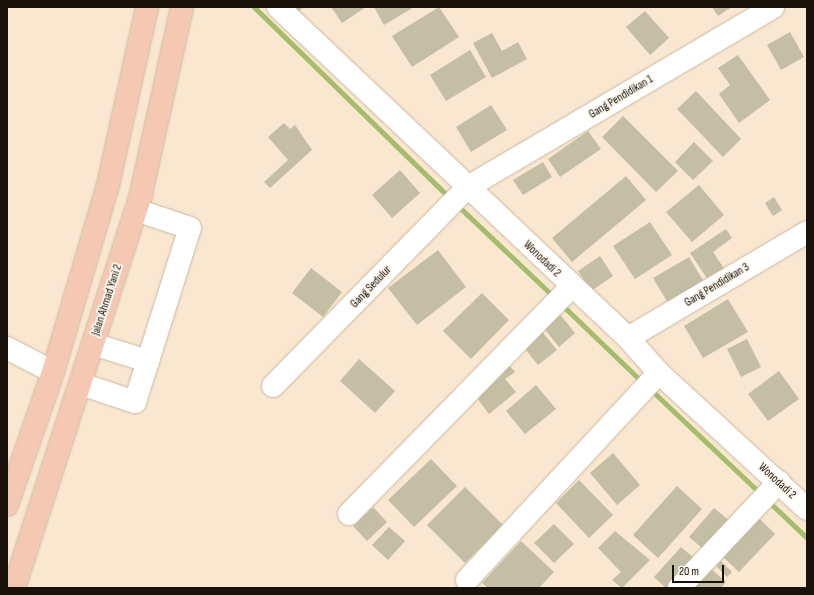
<!DOCTYPE html>
<html>
<head>
<meta charset="utf-8">
<style>
  body { margin:0 }
  #map { position:relative; width:814px; height:595px; overflow:hidden; background:#f9e7d0; font-family:"Sofia Sans Condensed",sans-serif }
  div>[style] { position:absolute }
  [style*='--x'] { left:calc(var(--x)*1px); top:calc(var(--y)*1px); width:calc(var(--w)*1px); rotate:calc(var(--a)*1deg) }
  .stream>* { height:5px; margin:-2.5px; padding:0 2.5px; transform-origin:2.5px; border-radius:2.5px; background:#a4bc6b }
  .building>* { inset:0; background:#c3bea4 }
  .roads { filter:drop-shadow(0 0 1px #cbb9a3) drop-shadow(0 0 1px #cbb9a3) }
  .minor>* { height:22px; margin:-11px; padding:0 11px; transform-origin:11px; border-radius:11px; background:#fff }
  .highway>* { height:22px; margin:-11px; padding:0 11px; transform-origin:11px; border-radius:11px; background:#f4c8b2 }
  span { translate:-50% -50%; white-space:nowrap; text-align:center; line-height:1.15; -webkit-text-stroke:4px #fdf6ed; paint-order:stroke }
  .street-label { font-size:12px; color:#18120a }
  .frame { position:absolute; inset:0; border:8px solid #18120a; pointer-events:none }
  .scale { position:absolute; left:672px; top:565px; width:52px; height:18px; box-sizing:border-box; border:2px solid #18120a; border-top:0; padding-left:5px; font-size:12px; line-height:14px; white-space:nowrap; color:#18120a; -webkit-text-stroke:3px #fdf6ed; paint-order:stroke }
</style>
</head>
<body>
<div id="map">
  <div class="stream">
    <i style="--x:254;--y:7;--w:274;--a:44.3"></i>
    <i style="--x:457;--y:205;--w:134;--a:43.5"></i>
    <i style="--x:561;--y:304;--w:114;--a:43.9"></i>
    <i style="--x:651;--y:390;--w:151;--a:43.4"></i>
    <i style="--x:768;--y:501;--w:54;--a:43.5"></i>
  </div>
  <div class="building">
    <i style="clip-path:polygon(291px 7px,304px 7px,296px 13px)"></i>
    <i style="clip-path:polygon(331px 7px,366px 7px,342px 23px)"></i>
    <i style="clip-path:polygon(374px 7px,414px 7px,384px 25px)"></i>
    <i style="clip-path:polygon(439px 7px,459px 37px,412px 67px,392px 36px)"></i>
    <i style="clip-path:polygon(712px 7px,732px 7px,718px 16px)"></i>
    <i style="clip-path:polygon(645px 11px,669px 38px,650px 55px,626px 27px)"></i>
    <i style="clip-path:polygon(790px 32px,804px 57px,781px 70px,767px 45px)"></i>
    <i style="clip-path:polygon(492px 33px,502px 51px,518px 42px,527px 59px,492px 78px,473px 43px)"></i>
    <i style="clip-path:polygon(470px 50px,486px 77px,446px 101px,430px 75px)"></i>
    <i style="clip-path:polygon(738px 55px,770px 100px,739px 123px,719px 94px,730px 85px,718px 68px)"></i>
    <i style="clip-path:polygon(696px 91px,741px 139px,723px 157px,677px 109px)"></i>
    <i style="clip-path:polygon(491px 105px,507px 130px,471px 152px,456px 127px)"></i>
    <i style="clip-path:polygon(623px 116px,678px 171px,656px 192px,602px 137px)"></i>
    <i style="clip-path:polygon(284px 123px,290px 129px,295px 125px,312px 150px,270px 188px,264px 182px,288px 160px,268px 137px)"></i>
    <i style="clip-path:polygon(588px 131px,601px 149px,560px 177px,548px 159px)"></i>
    <i style="clip-path:polygon(694px 142px,713px 161px,693px 180px,675px 162px)"></i>
    <i style="clip-path:polygon(543px 162px,552px 177px,523px 195px,513px 180px)"></i>
    <i style="clip-path:polygon(400px 170px,420px 193px,392px 218px,372px 195px)"></i>
    <i style="clip-path:polygon(626px 176px,646px 200px,572px 262px,552px 238px)"></i>
    <i style="clip-path:polygon(699px 185px,724px 215px,692px 242px,666px 212px)"></i>
    <i style="clip-path:polygon(774px 197px,782px 210px,773px 216px,765px 203px)"></i>
    <i style="clip-path:polygon(650px 222px,672px 255px,635px 279px,613px 246px)"></i>
    <i style="clip-path:polygon(726px 229px,732px 238px,713px 252px,727px 273px,711px 284px,690px 253px)"></i>
    <i style="clip-path:polygon(438px 250px,466px 287px,417px 325px,388px 288px)"></i>
    <i style="clip-path:polygon(600px 256px,613px 276px,591px 291px,578px 271px)"></i>
    <i style="clip-path:polygon(689px 257px,707px 287px,671px 308px,653px 278px)"></i>
    <i style="clip-path:polygon(311px 268px,342px 292px,323px 317px,292px 293px)"></i>
    <i style="clip-path:polygon(482px 293px,509px 320px,471px 359px,443px 331px)"></i>
    <i style="clip-path:polygon(728px 299px,748px 332px,703px 358px,684px 326px)"></i>
    <i style="clip-path:polygon(558px 312px,575px 333px,559px 347px,542px 326px)"></i>
    <i style="clip-path:polygon(539px 328px,557px 350px,538px 365px,521px 344px)"></i>
    <i style="clip-path:polygon(747px 339px,761px 367px,741px 377px,727px 349px)"></i>
    <i style="clip-path:polygon(359px 359px,395px 391px,375px 413px,340px 381px)"></i>
    <i style="clip-path:polygon(509px 365px,515px 372px,505px 379px,516px 392px,489px 414px,474px 394px)"></i>
    <i style="clip-path:polygon(779px 371px,799px 399px,768px 421px,748px 394px)"></i>
    <i style="clip-path:polygon(536px 385px,556px 409px,525px 434px,506px 411px)"></i>
    <i style="clip-path:polygon(613px 453px,640px 485px,617px 505px,590px 473px)"></i>
    <i style="clip-path:polygon(431px 459px,457px 486px,414px 527px,388px 500px)"></i>
    <i style="clip-path:polygon(579px 480px,613px 515px,589px 538px,556px 503px)"></i>
    <i style="clip-path:polygon(677px 486px,702px 509px,658px 558px,633px 535px)"></i>
    <i style="clip-path:polygon(465px 487px,503px 525px,465px 563px,427px 525px)"></i>
    <i style="clip-path:polygon(373px 507px,387px 522px,367px 541px,353px 526px)"></i>
    <i style="clip-path:polygon(714px 508px,732px 523px,707px 552px,689px 537px)"></i>
    <i style="clip-path:polygon(758px 517px,775px 534px,739px 572px,721px 555px)"></i>
    <i style="clip-path:polygon(554px 524px,574px 544px,554px 563px,534px 543px)"></i>
    <i style="clip-path:polygon(389px 527px,405px 541px,388px 560px,372px 545px)"></i>
    <i style="clip-path:polygon(615px 531px,650px 560px,622px 588px,612px 580px,621px 572px,598px 548px)"></i>
    <i style="clip-path:polygon(521px 541px,554px 572px,539px 588px,488px 588px,482px 583px)"></i>
    <i style="clip-path:polygon(681px 547px,694px 558px,666px 588px,654px 577px)"></i>
    <i style="clip-path:polygon(721px 561px,732px 572px,727px 577px,716px 566px)"></i>
    <i style="clip-path:polygon(710px 568px,726px 582px,721px 588px,693px 588px)"></i>
  </div>
  <div class="roads">
    <div class="minor">
      <i style="--x:278;--y:7;--w:482;--a:43.4"></i>
      <i style="--x:628;--y:338;--w:47;--a:48.5"></i>
      <i style="--x:659;--y:373;--w:201;--a:42.6"></i>
      <i style="--x:628;--y:338;--w:208;--a:-30.6"></i>
      <i style="--x:93;--y:344;--w:58;--a:17.2"></i>
      <i style="--x:7;--y:348;--w:52;--a:27.6"></i>
      <i style="--x:81;--y:384;--w:57;--a:18.4"></i>
      <i style="--x:135;--y:402;--w:182;--a:-72.5"></i>
      <i style="--x:190;--y:228;--w:57;--a:-161.6"></i>
      <i style="--x:273;--y:386;--w:279;--a:-45.6"></i>
      <i style="--x:468;--y:187;--w:354;--a:-30.5"></i>
      <i style="--x:349;--y:514;--w:318;--a:-45.6"></i>
      <i style="--x:467;--y:580;--w:282;--a:-47.2"></i>
      <i style="--x:679;--y:588;--w:146;--a:-46.7"></i>
    </div>
    <div class="highway">
      <i style="--x:7;--y:505;--w:141;--a:-70.9"></i>
      <i style="--x:53;--y:372;--w:195;--a:-73.6"></i>
      <i style="--x:108;--y:185;--w:182;--a:-77.6"></i>
      <i style="--x:14;--y:588;--w:414;--a:-72.1"></i>
      <i style="--x:141;--y:194;--w:191;--a:-77.6"></i>
    </div>
  </div>
  <div class="street-label">
    <span style="left:621px;top:97px;rotate:-31deg">Gang Pendidikan 1</span>
    <span style="left:542px;top:259px;rotate:44deg">Wonodadi 2</span>
    <span style="left:717px;top:285px;rotate:-31deg">Gang Pendidikan 3</span>
    <span style="left:371px;top:287px;rotate:-46deg">Gang Sedulur</span>
    <span style="left:107px;top:300px;rotate:-72deg">Jalan Ahmad Yani 2</span>
    <span style="left:777px;top:481px;rotate:43deg">Wonodadi 2</span>
  </div>
  <div class="frame"></div>
  <div class="scale">20 m</div>
</div>
</body>
</html>
